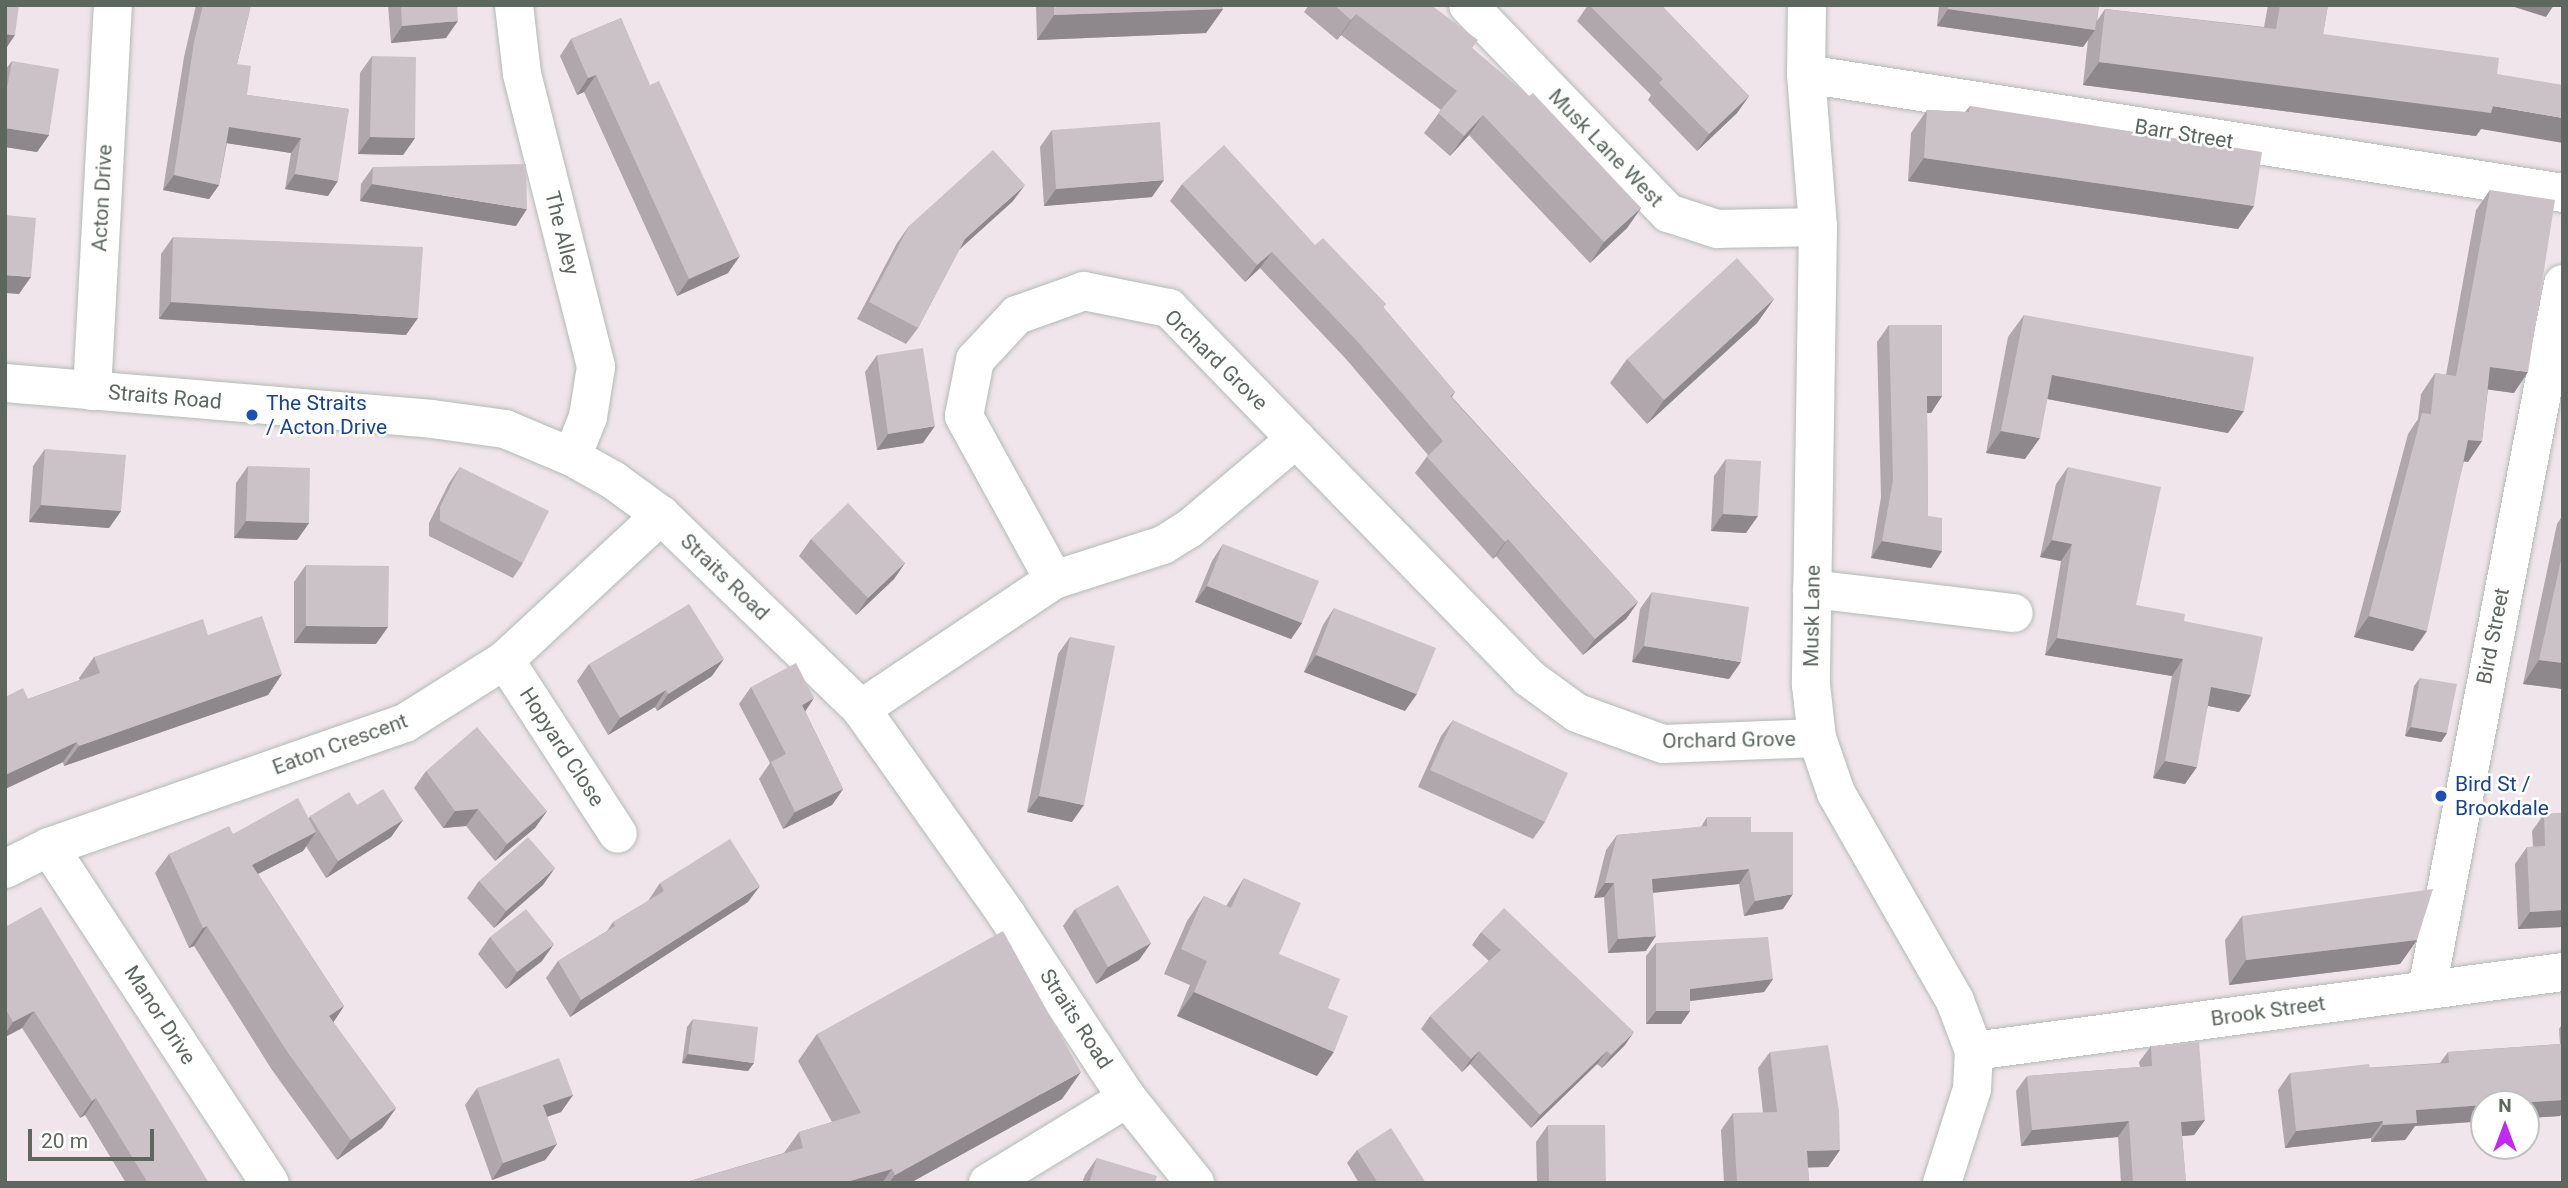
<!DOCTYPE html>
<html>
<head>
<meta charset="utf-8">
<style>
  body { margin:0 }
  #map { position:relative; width:2568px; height:1188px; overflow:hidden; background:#f0e5eb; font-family:Roboto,sans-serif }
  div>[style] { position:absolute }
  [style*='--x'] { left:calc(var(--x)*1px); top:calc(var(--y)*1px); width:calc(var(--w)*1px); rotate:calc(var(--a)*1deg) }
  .roads { filter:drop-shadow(0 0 2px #b3bbb5) drop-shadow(0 0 2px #b3bbb5) }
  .street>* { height:38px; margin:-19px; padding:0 19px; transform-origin:19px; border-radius:19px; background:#fff }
  .secondary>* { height:38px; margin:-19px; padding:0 19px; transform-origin:19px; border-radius:19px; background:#fff }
  .wall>* { inset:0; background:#afa7ac }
  .shaded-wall>* { inset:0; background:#8e888c }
  .building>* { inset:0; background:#cbc2c8 }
  .dots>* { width:19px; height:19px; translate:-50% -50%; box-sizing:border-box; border:4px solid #fff; border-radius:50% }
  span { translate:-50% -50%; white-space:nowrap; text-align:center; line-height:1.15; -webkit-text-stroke:5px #fff; paint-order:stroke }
  .street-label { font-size:21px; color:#5d675f }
  .transit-label { font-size:21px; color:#164399 }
  .left { translate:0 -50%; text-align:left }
  .frame { position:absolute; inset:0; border:7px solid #5d675f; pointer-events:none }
  .north { position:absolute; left:2470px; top:1090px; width:70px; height:70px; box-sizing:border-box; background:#fff; border:2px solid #bec2bf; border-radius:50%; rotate:0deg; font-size:19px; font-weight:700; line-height:28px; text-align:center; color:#5d675f }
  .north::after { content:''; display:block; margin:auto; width:24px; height:32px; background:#c228f3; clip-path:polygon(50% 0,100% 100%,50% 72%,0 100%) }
  .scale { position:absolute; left:28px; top:1129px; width:126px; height:32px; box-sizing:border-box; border:4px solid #5d675f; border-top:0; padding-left:9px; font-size:21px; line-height:24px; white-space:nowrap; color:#5d675f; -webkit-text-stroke:5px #fff; paint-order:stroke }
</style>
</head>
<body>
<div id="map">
  <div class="roads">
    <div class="street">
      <i style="--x:514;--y:5;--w:69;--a:83.4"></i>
      <i style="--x:522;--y:74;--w:302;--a:75.8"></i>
      <i style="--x:596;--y:367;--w:51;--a:99.1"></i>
      <i style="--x:588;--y:417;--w:43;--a:111.8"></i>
      <i style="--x:1468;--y:5;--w:289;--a:46.1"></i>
      <i style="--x:1668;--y:213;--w:52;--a:18.1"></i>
      <i style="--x:1717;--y:229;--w:101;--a:-1.1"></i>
      <i style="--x:1807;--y:5;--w:69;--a:90.8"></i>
      <i style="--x:1806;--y:74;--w:153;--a:85.5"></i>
      <i style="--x:1818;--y:227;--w:458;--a:90.9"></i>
      <i style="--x:1811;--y:685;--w:53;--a:83.5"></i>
      <i style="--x:1817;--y:738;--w:58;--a:70.9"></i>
      <i style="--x:1836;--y:793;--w:240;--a:60.2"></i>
      <i style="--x:1955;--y:1001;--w:53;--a:69.2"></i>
      <i style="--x:1974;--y:1051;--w:38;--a:93"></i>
      <i style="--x:1972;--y:1089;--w:99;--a:107.7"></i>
      <i style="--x:1806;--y:74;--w:766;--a:8.93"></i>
      <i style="--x:92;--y:391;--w:387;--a:-86.9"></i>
      <i style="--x:1054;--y:580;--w:187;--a:-118.8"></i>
      <i style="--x:964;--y:416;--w:57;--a:-78.9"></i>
      <i style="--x:975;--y:360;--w:62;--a:-47"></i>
      <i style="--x:1017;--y:315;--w:71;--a:-19.7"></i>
      <i style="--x:1084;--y:291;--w:87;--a:11.3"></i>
      <i style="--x:1169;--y:308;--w:182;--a:45.9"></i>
      <i style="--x:1812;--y:589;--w:203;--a:6.8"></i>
      <i style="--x:505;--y:660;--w:207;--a:57"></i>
      <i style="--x:861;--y:709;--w:232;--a:-33.8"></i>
      <i style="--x:1054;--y:580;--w:114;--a:-17.8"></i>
      <i style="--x:1163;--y:545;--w:31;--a:-32"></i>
      <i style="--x:1189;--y:529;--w:140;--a:-40.1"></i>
      <i style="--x:1296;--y:439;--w:334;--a:45.7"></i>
      <i style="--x:1529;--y:678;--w:59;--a:36.1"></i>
      <i style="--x:1577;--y:713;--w:91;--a:19.8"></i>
      <i style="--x:1663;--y:744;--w:154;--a:-2.2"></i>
      <i style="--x:49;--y:847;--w:402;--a:56.7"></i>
      <i style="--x:5;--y:869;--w:49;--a:-26.6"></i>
      <i style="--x:49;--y:847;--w:377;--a:-19.2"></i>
      <i style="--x:405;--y:723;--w:118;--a:-32.2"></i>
      <i style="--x:505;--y:660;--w:213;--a:-42.9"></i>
      <i style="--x:2427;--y:989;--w:718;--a:-79.08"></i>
      <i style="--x:1974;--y:1051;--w:594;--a:-7.64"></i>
      <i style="--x:988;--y:1183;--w:163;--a:-31.4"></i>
    </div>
    <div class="secondary">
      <i style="--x:5;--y:383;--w:429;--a:4.8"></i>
      <i style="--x:432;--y:419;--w:74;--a:7.8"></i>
      <i style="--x:505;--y:429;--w:73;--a:22.7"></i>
      <i style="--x:572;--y:457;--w:47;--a:29.3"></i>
      <i style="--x:613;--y:480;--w:59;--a:36.1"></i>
      <i style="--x:661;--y:515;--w:279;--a:44.1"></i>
      <i style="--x:861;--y:709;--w:251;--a:54.7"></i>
      <i style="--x:1006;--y:914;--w:220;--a:56.7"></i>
      <i style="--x:1127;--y:1098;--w:109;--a:51.3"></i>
    </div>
  </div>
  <div class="wall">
    <i style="clip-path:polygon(196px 5px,251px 5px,237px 64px,247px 95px,349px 109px,328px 196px,285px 189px,291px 153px,227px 143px,219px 185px,209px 199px,163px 190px,184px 57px)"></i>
    <i style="clip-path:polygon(388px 5px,457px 5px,446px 38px,391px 43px)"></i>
    <i style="clip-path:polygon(1036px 5px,1223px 5px,1223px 9px,1206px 33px,1037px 40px)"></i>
    <i style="clip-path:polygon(1309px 5px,1431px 5px,1472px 48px,1641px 208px,1627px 228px,1590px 263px,1469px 135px,1450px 156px,1424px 133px,1441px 110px,1341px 35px,1337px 40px,1304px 12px)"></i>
    <i style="clip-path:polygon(1588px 5px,1661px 5px,1749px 96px,1737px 113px,1697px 151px,1648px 100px,1651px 95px,1577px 21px)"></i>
    <i style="clip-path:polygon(1939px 5px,2099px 5px,2097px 21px,2105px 9px,2264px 27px,2268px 5px,2328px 5px,2323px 34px,2481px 129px,2476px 136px,2083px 85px,2088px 40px,2083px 47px,1937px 26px)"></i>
    <i style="clip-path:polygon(621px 18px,728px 273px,677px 296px,584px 92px,577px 95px,560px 56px,571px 39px)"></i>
    <i style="clip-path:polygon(372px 56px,415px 138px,403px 155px,358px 154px,360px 73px)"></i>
    <i style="clip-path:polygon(12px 61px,49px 135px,37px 152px,5px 147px,5px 70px)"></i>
    <i style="clip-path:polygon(1970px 106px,2254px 206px,2238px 229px,1908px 181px,1911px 133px,1927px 110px,1965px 112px)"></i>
    <i style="clip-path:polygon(1052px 130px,1152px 197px,1044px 206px,1040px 147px)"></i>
    <i style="clip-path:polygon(373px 167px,516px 226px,360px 201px,361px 184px)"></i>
    <i style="clip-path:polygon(1182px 184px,1315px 245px,1386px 304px,1383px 307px,1455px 392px,1452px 397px,1638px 602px,1626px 619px,1583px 655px,1496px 556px,1493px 559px,1415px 473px,1428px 455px,1346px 359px,1260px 268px,1245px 282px,1170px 201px)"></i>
    <i style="clip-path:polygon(2490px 190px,2514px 393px,2488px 389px,2482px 441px,2468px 462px,2464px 461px,2413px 651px,2354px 637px,2408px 434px,2418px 419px,2421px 394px,2435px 373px,2446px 375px,2476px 210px)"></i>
    <i style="clip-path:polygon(1013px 201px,959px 250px,918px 328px,906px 344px,857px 319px,897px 243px,909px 226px)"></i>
    <i style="clip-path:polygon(173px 237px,406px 335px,159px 319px,161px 254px)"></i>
    <i style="clip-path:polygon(1774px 299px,1757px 323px,1647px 424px,1610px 383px,1627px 359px)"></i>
    <i style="clip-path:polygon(2024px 315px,2228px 433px,2047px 399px,2025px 459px,1986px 453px,2008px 337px)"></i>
    <i style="clip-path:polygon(1889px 325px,1942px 396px,1931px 413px,1927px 413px,1928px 516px,1942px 551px,1931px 568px,1871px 558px,1881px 497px,1877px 342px)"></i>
    <i style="clip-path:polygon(877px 355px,923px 443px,877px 450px,865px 372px)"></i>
    <i style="clip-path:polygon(45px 449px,121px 511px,109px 528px,29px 522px,33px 466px)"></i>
    <i style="clip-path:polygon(1726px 459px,1746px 533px,1711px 531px,1714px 476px)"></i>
    <i style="clip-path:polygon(248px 466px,309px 523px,297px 540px,234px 538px,236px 483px)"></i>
    <i style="clip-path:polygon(460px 467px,523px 563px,513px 578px,429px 536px,429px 523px,449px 483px)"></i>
    <i style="clip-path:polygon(2068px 467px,2136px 605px,2184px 621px,2251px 695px,2239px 712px,2208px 706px,2185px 784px,2153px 778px,2172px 676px,2045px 655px,2061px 561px,2040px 557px,2056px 484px)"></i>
    <i style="clip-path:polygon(2563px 515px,2563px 689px,2523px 684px,2557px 524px)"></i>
    <i style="clip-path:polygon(811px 539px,905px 563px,894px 579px,856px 615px,799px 556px)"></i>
    <i style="clip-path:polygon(1223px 544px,1302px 623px,1291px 639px,1195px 602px,1212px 561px)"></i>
    <i style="clip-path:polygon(306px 565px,376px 644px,294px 643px,294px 582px)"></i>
    <i style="clip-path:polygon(1652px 592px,1729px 679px,1632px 662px,1640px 609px)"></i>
    <i style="clip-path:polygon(1334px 608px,1405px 711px,1304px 672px,1323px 625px)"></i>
    <i style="clip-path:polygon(208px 635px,282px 674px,268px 695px,64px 766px,63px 762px,5px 789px,5px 697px,28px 699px,80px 680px,79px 678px,94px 657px)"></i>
    <i style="clip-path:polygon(1070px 637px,1072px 822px,1027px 812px,1058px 654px)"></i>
    <i style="clip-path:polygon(589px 664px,712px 676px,657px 711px,655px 707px,608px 735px,577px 681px)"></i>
    <i style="clip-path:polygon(2420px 678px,2447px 733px,2441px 742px,2405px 736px,2414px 686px)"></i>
    <i style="clip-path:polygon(751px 687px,805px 711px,843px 789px,832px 805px,783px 829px,759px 779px,770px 763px,739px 704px)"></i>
    <i style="clip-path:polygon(1453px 720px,1545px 822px,1533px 839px,1418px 787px,1441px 736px)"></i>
    <i style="clip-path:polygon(426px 771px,547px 811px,535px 828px,495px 861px,466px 826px,443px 828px,414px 788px)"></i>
    <i style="clip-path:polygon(357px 805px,403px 820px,391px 837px,326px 878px,306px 846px,303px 851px,258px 874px,344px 1006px,333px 1022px,396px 1108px,382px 1128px,337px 1160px,272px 1070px,194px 946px,189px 948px,155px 873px,169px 854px,233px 834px,309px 818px,310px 816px)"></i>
    <i style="clip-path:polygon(2563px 813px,2563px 927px,2518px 929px,2515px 864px,2527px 847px,2533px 847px,2532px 831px,2544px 814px)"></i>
    <i style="clip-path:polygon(1707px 817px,1751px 832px,1783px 909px,1744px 916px,1739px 884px,1653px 892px,1646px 951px,1608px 953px,1604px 897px,1594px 898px,1606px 850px,1617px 835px,1701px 827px)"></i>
    <i style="clip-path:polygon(1244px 878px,1279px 954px,1328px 1008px,1317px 1076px,1177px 1016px,1190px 985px,1164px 974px,1187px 921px,1204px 896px,1226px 906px)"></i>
    <i style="clip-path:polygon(479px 881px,543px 885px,494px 928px,467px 898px)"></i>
    <i style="clip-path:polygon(660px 883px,748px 902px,570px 1017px,546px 978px,558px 961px,607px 931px,613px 922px,648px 901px)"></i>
    <i style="clip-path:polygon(1075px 909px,1151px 943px,1139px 960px,1096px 984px,1063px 926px)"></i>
    <i style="clip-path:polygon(2242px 916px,2417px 940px,2400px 964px,2229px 985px,2225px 940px)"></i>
    <i style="clip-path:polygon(5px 927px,209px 1183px,126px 1183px,85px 1115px,80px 1118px,22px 1028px,5px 1037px)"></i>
    <i style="clip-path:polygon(1481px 932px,1625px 1045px,1602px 1068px,1597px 1064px,1531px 1128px,1470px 1064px,1462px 1072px,1421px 1029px,1430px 1016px,1489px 961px,1472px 945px)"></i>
    <i style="clip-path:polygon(490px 937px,542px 961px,506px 989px,478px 954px)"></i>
    <i style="clip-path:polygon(1656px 943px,1773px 979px,1764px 992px,1690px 1001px,1690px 1011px,1681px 1024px,1646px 1024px,1646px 956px)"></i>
    <i style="clip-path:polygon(693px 1019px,748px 1071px,682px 1063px,687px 1027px)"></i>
    <i style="clip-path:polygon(2563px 1023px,2563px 1112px,2560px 1116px,2415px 1126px,2405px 1140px,2371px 1142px,2371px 1138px,2285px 1148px,2278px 1090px,2290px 1073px,2440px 1063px,2448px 1052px,2560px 1044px,2559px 1029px)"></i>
    <i style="clip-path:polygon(817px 1034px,1062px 1099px,910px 1183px,683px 1183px,784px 1153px,799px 1132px,832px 1122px,798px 1061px)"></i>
    <i style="clip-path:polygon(2151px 1046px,2205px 1120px,2194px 1135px,2182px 1136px,2186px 1183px,2121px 1183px,2118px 1137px,2021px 1146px,2016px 1091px,2027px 1076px,2140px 1067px,2139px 1062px)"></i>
    <i style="clip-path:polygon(1770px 1052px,1840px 1150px,1828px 1167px,1808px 1167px,1809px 1183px,1724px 1183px,1721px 1130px,1733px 1113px,1763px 1113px,1758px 1068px)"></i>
    <i style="clip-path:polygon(477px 1088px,573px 1095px,561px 1112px,547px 1117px,557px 1144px,545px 1160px,492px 1180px,465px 1105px)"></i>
    <i style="clip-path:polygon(1548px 1125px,1606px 1183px,1537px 1183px,1536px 1142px)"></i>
    <i style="clip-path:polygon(1357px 1150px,1426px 1183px,1359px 1183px,1347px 1163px)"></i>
    <i style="clip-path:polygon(1097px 1158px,1155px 1183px,1082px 1183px,1085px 1175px)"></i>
  </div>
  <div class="shaded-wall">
    <i style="clip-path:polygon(2508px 5px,2554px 5px,2546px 17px)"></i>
    <i style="clip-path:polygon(1223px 9px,1206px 33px,1037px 40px,1054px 15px)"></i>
    <i style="clip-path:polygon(1948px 9px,2095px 30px,2083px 47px,1937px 26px)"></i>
    <i style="clip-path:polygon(1356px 14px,1341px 35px,1337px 40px,1351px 20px)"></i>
    <i style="clip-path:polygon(458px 21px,446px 38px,391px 43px,402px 26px)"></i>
    <i style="clip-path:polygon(5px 34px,15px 35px,5px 50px)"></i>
    <i style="clip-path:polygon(2099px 62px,2493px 106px,2563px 118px,2563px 143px,2481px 129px,2476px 136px,2083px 85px)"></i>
    <i style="clip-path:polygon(596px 75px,584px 92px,577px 95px,588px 78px)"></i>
    <i style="clip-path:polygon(1749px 96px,1737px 113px,1697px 151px,1709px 134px)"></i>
    <i style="clip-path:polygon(1483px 115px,1469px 135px,1450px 156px,1464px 136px)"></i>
    <i style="clip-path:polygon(229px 127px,301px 138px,291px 153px,219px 142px)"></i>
    <i style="clip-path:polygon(5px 128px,49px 135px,37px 152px,5px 147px)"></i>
    <i style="clip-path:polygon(370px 137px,415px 138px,403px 155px,358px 154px)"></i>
    <i style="clip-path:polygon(1924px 158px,2254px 206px,2238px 229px,1908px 181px)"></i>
    <i style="clip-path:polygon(295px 174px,338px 181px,328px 196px,285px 189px)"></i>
    <i style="clip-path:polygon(174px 175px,219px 185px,209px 199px,163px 190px)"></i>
    <i style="clip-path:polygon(1164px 180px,1152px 197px,1044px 206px,1056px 189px)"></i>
    <i style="clip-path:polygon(372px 184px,527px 209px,516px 226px,360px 201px)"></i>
    <i style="clip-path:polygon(1025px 185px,1013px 201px,953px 255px,965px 239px)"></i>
    <i style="clip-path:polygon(1641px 208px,1627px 228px,1590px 263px,1604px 242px)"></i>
    <i style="clip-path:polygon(1272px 252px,1260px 268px,1245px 282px,1257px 265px)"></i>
    <i style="clip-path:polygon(740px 256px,728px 273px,677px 296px,689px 279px)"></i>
    <i style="clip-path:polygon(5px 275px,31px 277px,19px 294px,5px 293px)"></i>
    <i style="clip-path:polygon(1774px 299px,1757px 323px,1647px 424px,1664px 400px)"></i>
    <i style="clip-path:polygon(171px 302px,418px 318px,406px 335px,159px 319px)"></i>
    <i style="clip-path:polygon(2490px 367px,2528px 372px,2514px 393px,2476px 388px)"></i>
    <i style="clip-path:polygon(2052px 375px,2244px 411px,2228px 433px,2037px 397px)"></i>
    <i style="clip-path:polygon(1927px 396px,1942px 396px,1931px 413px,1915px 413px)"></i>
    <i style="clip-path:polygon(935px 426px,923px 443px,877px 450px,888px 434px)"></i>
    <i style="clip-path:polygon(2001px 431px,2040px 438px,2025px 459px,1986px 453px)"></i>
    <i style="clip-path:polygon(2468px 440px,2482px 441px,2468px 462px,2454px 460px)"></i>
    <i style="clip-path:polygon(41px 505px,121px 511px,109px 528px,29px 522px)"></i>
    <i style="clip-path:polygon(1723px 514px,1758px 516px,1746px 533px,1711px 531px)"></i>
    <i style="clip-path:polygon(246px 521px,309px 523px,297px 540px,234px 538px)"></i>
    <i style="clip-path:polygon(1508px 539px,1496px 556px,1493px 559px,1505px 542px)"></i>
    <i style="clip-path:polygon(2052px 540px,2072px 544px,2061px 561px,2040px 557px)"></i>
    <i style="clip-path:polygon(1882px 541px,1942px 551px,1931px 568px,1871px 558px)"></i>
    <i style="clip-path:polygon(905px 563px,894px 579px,856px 615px,868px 598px)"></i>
    <i style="clip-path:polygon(1207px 586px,1302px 623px,1291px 639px,1195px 602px)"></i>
    <i style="clip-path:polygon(1638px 602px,1626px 619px,1583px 655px,1595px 639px)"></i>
    <i style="clip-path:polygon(2369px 616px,2427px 631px,2413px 651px,2354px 637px)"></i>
    <i style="clip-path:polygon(306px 626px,388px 627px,376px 644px,294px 643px)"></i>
    <i style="clip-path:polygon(2057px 638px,2183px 659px,2172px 676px,2045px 655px)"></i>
    <i style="clip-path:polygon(1644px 646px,1741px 662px,1729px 679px,1632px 662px)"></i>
    <i style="clip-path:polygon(1316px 655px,1417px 694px,1405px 711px,1304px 672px)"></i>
    <i style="clip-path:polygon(724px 659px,712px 676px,657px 711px,668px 694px)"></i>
    <i style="clip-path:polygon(2539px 660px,2563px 663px,2563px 689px,2523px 684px)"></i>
    <i style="clip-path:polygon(282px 674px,268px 695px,64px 766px,79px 746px)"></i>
    <i style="clip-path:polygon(2211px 687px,2251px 695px,2239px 712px,2199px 704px)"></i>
    <i style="clip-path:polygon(666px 690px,655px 707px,608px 735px,620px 718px)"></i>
    <i style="clip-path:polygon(814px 698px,803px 715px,802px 705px)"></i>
    <i style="clip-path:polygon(2411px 727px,2447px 733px,2441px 742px,2405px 736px)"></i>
    <i style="clip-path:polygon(77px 742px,63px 762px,5px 789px,5px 775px)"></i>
    <i style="clip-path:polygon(2165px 761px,2197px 767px,2185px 784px,2153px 778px)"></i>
    <i style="clip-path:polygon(843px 789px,832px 805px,783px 829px,795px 812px)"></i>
    <i style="clip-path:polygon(1039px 796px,1084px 805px,1072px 822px,1027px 812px)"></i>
    <i style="clip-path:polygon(478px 809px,466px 826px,443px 828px,455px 811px)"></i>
    <i style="clip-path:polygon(547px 811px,535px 828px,495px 861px,507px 844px)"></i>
    <i style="clip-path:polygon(403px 820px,391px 837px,326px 878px,338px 861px)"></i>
    <i style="clip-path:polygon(316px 832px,303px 851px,238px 884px,252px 865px)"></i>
    <i style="clip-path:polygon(555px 868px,543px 885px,494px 928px,506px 911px)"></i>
    <i style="clip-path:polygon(1749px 869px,1739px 884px,1642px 894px,1652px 879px)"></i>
    <i style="clip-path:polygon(1605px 883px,1614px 883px,1604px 897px,1594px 898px)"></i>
    <i style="clip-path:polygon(760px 886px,748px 902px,570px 1017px,581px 1000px)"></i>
    <i style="clip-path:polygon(1793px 894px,1783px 909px,1744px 916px,1755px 901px)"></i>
    <i style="clip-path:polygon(2563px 910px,2563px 927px,2518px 929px,2530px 912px)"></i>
    <i style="clip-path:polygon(207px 926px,194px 946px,189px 948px,203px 928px)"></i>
    <i style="clip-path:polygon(1656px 936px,1646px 951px,1608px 953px,1618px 939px)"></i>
    <i style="clip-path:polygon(2417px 940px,2400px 964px,2229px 985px,2246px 960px)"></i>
    <i style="clip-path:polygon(1151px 943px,1139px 960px,1096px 984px,1108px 967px)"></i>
    <i style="clip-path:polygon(554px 944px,542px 961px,506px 989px,517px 972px)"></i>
    <i style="clip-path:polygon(1773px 979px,1764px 992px,1681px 1002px,1690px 989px)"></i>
    <i style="clip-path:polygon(1194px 992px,1334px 1052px,1317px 1076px,1177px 1016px)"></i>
    <i style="clip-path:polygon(344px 1006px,331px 1026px,329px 1016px)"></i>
    <i style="clip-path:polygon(34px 1011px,22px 1028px,5px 1037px,5px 1034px,13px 1022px)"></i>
    <i style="clip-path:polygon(1656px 1011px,1690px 1011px,1681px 1024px,1646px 1024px)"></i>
    <i style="clip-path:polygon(1634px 1032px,1625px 1045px,1602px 1068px,1611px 1055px)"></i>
    <i style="clip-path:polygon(1479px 1051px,1470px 1064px,1462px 1072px,1471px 1059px)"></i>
    <i style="clip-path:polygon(1607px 1051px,1597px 1064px,1531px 1128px,1540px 1115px)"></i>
    <i style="clip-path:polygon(688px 1054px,754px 1063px,748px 1071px,682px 1063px)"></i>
    <i style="clip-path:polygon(1081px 1072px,1062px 1099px,910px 1183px,889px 1183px,895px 1175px)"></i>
    <i style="clip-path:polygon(573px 1095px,561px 1112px,531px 1122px,543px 1105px)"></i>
    <i style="clip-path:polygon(96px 1098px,85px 1115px,80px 1118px,92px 1101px)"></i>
    <i style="clip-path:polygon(2563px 1100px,2563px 1112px,2560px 1116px,2526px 1118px,2526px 1104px,2500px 1104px)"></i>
    <i style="clip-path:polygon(2484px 1105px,2484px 1121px,2415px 1126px,2405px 1140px,2371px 1142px,2383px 1125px,2416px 1110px)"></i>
    <i style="clip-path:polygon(396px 1108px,382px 1128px,337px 1160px,351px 1140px)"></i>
    <i style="clip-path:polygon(2205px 1120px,2194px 1135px,2170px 1137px,2181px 1122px)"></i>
    <i style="clip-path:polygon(2129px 1121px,2118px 1137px,2021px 1146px,2032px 1130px)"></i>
    <i style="clip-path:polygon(2383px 1121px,2371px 1138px,2285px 1148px,2296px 1131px)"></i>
    <i style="clip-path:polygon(557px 1144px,545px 1160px,492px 1180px,503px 1163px)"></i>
    <i style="clip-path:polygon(1840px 1150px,1828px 1167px,1796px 1168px,1807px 1151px)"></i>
    <i style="clip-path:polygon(892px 1169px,882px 1183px,843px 1183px)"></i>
  </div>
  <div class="building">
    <i style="clip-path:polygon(5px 5px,19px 5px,15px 35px,5px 34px)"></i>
    <i style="clip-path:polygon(203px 5px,251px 5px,237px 64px,251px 66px,247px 95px,349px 109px,338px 181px,295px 174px,301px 138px,229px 127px,219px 185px,174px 175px,194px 42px)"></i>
    <i style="clip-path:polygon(401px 5px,457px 5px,458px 21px,402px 26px)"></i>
    <i style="clip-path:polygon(1054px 5px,1223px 5px,1223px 9px,1054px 15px)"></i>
    <i style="clip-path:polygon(1334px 5px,1431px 5px,1478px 40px,1472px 48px,1529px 96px,1533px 93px,1641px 208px,1604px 242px,1483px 115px,1464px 136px,1438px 113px,1457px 91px,1356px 14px,1351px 20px)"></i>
    <i style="clip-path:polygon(1589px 5px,1661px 5px,1749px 96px,1709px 134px,1659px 83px,1663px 79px)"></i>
    <i style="clip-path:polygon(1949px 5px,2099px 5px,2095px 30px,1948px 9px)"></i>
    <i style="clip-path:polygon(2280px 5px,2328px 5px,2323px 34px,2499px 58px,2497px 74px,2563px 85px,2563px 118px,2493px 106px,2491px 113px,2099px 62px,2105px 9px,2276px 29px)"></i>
    <i style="clip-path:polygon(621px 18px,650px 85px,659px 81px,740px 256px,689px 279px,596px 75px,588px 78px,571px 39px)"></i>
    <i style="clip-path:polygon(372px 56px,416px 57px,415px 138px,370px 137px)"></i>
    <i style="clip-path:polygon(12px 61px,59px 69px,49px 135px,5px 128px,5px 99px)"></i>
    <i style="clip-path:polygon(1970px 106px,2262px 152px,2254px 206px,1924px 158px,1927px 110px,1969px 112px)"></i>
    <i style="clip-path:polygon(1160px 122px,1164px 180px,1056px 189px,1052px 130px)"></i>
    <i style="clip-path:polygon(1224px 145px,1315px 245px,1323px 238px,1386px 304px,1383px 307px,1455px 392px,1450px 396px,1638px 602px,1595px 639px,1508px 539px,1505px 542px,1427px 457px,1443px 441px,1358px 342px,1272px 252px,1257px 265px,1182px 184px)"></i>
    <i style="clip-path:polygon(993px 150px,1025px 185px,965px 239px,918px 328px,869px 302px,909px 226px)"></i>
    <i style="clip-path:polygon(526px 164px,527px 209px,372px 184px,373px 167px)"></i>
    <i style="clip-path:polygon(2490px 190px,2555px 200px,2528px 372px,2490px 367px,2482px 441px,2468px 440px,2427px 631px,2369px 616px,2422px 413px,2431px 414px,2435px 373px,2456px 376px)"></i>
    <i style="clip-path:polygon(5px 215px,36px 218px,31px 277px,5px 275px)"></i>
    <i style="clip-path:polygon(173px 237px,423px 247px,418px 318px,171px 302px)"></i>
    <i style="clip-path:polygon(1737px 258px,1774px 299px,1664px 400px,1627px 359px)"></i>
    <i style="clip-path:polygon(2024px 315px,2254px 357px,2244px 411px,2052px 375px,2040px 438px,2001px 431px)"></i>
    <i style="clip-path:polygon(1889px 325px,1942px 325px,1942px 396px,1927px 396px,1928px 516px,1942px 518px,1942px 551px,1882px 541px,1893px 480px)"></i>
    <i style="clip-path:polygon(923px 348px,935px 426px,888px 434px,877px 355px)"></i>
    <i style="clip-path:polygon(45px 449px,126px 455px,121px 511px,41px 505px)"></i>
    <i style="clip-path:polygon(1726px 459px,1761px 461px,1758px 516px,1723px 514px)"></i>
    <i style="clip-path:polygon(248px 466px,310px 468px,309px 523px,246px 521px)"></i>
    <i style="clip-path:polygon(460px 467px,549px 511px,523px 563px,440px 521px,440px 507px)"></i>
    <i style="clip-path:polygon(2068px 467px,2161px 487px,2136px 605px,2185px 614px,2184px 621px,2263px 637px,2251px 695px,2211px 687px,2197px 767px,2165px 761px,2183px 659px,2057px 638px,2072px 544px,2052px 540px)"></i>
    <i style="clip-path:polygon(848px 503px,905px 563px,868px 598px,811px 539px)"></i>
    <i style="clip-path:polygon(1223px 544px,1319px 581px,1302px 623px,1207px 586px)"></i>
    <i style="clip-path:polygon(2563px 551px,2563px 663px,2539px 660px)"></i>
    <i style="clip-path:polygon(306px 565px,389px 566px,388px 627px,306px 626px)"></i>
    <i style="clip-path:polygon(1652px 592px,1749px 607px,1741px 662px,1644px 646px)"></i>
    <i style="clip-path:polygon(689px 604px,724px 659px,668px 694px,666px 690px,620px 718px,589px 664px)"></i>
    <i style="clip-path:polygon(1334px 608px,1436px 648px,1417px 694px,1316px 655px)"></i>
    <i style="clip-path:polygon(262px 616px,282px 674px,79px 746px,77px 742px,5px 775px,5px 697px,23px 688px,28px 699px,100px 673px,94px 657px,203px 619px,208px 635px)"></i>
    <i style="clip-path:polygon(1070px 637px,1115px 646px,1084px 805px,1039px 796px)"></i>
    <i style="clip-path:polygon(796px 663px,814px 698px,802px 705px,843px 789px,795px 812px,771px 762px,786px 754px,751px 687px)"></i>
    <i style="clip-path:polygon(2420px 678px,2457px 684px,2447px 733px,2411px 727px)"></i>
    <i style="clip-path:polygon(1453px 720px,1568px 773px,1545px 822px,1430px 770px)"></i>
    <i style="clip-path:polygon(477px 727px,547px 811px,507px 844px,478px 809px,455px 811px,426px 771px)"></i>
    <i style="clip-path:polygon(383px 789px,403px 820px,338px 861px,310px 816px,349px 792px,357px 805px)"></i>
    <i style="clip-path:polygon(298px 798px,316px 832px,252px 865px,344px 1006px,329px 1016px,396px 1108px,351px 1140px,286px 1050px,207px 926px,203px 928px,169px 854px,229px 826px,233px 834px)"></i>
    <i style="clip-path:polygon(2563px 813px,2563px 910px,2530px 912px,2527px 847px,2545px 846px,2544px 814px)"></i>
    <i style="clip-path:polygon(1707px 817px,1751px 817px,1751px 832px,1793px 832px,1793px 894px,1755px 901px,1749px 869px,1652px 879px,1656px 936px,1618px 939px,1614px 883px,1605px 883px,1617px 835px,1707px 826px)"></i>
    <i style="clip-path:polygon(528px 837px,555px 868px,506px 911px,479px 881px)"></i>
    <i style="clip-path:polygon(730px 839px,760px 886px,581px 1000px,558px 961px,615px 926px,613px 922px,664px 891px,660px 883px)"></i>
    <i style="clip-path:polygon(1244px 878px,1301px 903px,1279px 954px,1340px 979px,1328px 1008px,1348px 1016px,1334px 1052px,1194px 992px,1207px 961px,1181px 949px,1204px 896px,1231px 908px)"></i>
    <i style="clip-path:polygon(1118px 885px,1151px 943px,1108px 967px,1075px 909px)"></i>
    <i style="clip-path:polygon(2433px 889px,2417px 940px,2246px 960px,2242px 916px)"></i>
    <i style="clip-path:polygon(41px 907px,209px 1183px,148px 1183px,96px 1098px,92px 1101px,34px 1011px,13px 1022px,5px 1008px,5px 927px)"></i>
    <i style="clip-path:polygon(1504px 908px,1634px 1032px,1611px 1055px,1607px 1051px,1540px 1115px,1479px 1051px,1471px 1059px,1430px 1016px,1501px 950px,1481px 932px)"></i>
    <i style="clip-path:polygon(526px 909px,554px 944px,517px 972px,490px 937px)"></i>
    <i style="clip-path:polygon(1003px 931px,1081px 1072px,895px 1175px,892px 1169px,843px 1183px,683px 1183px,803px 1148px,799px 1132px,861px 1113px,817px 1034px)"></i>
    <i style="clip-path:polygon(1768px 937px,1773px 979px,1690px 989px,1690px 1011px,1656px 1011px,1656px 943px)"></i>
    <i style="clip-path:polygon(693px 1019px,758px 1027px,754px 1063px,688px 1054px)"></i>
    <i style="clip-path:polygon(2199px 1042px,2205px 1120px,2181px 1122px,2186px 1183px,2133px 1183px,2129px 1121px,2032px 1130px,2027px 1076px,2152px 1066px,2151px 1046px)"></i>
    <i style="clip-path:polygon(2563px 1044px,2563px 1100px,2500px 1104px,2484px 1104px,2484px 1105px,2416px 1110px,2417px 1123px,2383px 1125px,2383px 1121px,2296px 1131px,2290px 1073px,2369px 1064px,2370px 1068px,2449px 1063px,2448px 1052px)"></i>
    <i style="clip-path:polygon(1828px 1045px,1839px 1111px,1840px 1150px,1807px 1151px,1809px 1183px,1737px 1183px,1733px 1113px,1777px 1112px,1770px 1052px)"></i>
    <i style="clip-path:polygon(559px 1058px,573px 1095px,543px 1105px,557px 1144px,503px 1163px,477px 1088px)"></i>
    <i style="clip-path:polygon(1548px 1125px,1605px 1125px,1606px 1183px,1549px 1183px)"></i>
    <i style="clip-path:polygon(1391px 1128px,1426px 1183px,1378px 1183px,1357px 1150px)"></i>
    <i style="clip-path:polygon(1097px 1158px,1157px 1176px,1155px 1183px,1089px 1183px)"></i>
  </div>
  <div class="dots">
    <i style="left:252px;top:415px;background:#1a4fb4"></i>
    <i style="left:2441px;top:796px;background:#1a4fb4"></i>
  </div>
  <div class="street-label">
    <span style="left:2184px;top:134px;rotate:9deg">Barr Street</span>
    <span style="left:1606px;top:148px;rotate:46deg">Musk Lane West</span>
    <span style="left:102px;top:198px;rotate:-87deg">Acton Drive</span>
    <span style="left:562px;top:233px;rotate:76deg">The Alley</span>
    <span style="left:1216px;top:360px;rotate:44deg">Orchard Grove</span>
    <span style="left:165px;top:397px;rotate:5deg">Straits Road</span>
    <span style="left:725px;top:577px;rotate:44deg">Straits Road</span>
    <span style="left:1812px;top:616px;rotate:-89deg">Musk Lane</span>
    <span style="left:2493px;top:636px;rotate:-79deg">Bird Street</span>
    <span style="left:1729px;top:740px;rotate:-1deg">Orchard Grove</span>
    <span style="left:340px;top:744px;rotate:-20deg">Eaton Crescent</span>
    <span style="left:562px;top:747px;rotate:57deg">Hopyard Close</span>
    <span style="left:2268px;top:1011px;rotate:-8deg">Brook Street</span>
    <span style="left:160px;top:1015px;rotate:57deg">Manor Drive</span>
    <span style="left:1076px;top:1019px;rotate:57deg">Straits Road</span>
  </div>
  <div class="transit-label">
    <span class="left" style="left:266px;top:415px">The Straits<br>/ Acton Drive</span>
    <span class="left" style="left:2455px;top:796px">Bird St /<br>Brookdale</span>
  </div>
  <div class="frame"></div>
  <div class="north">N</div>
  <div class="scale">20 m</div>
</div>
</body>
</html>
